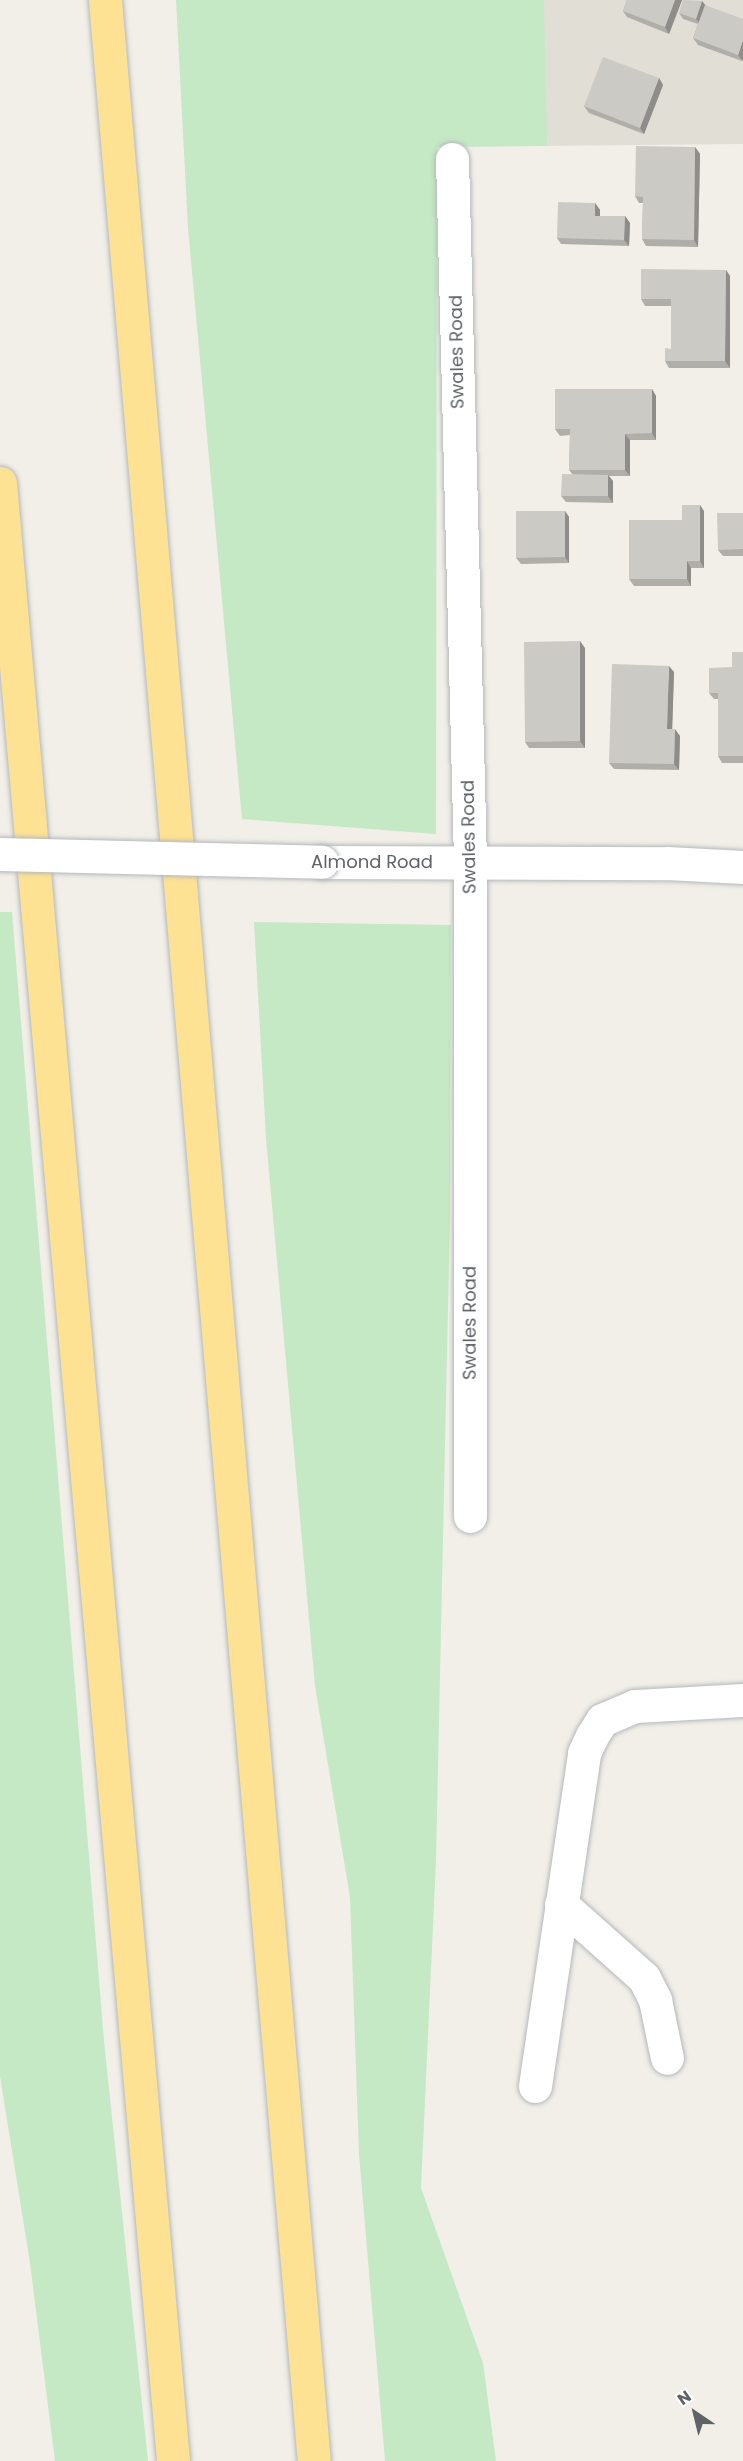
<!DOCTYPE html>
<html>
<head>
<meta charset="utf-8">
<style>
  body { margin:0 }
  #map { position:relative; width:743px; height:2461px; overflow:hidden; background:#f1efe8; font-family:Poppins,sans-serif }
  div>[style] { position:absolute }
  [style*='--x'] { left:calc(var(--x)*1px); top:calc(var(--y)*1px); width:calc(var(--w)*1px); rotate:calc(var(--a)*1deg) }
  .education>* { inset:0; background:#e1ded6 }
  .green>* { inset:0; background:#c5e8c5 }
  .roads { filter:drop-shadow(0 0 2px #b5b8bc) drop-shadow(0 0 2px #b5b8bc) }
  .street>* { height:33px; margin:-16.5px; padding:0 16.5px; transform-origin:16.5px; border-radius:16.5px; background:#fff }
  .highway>* { height:33px; margin:-16.5px; padding:0 16.5px; transform-origin:16.5px; border-radius:16.5px; background:#fde293 }
  .bridges { filter:drop-shadow(0 0 2px #b5b8bc) drop-shadow(0 0 2px #b5b8bc) }
  .street-bridge>* { height:33px; margin:-16.5px; padding:0 16.5px; transform-origin:16.5px; border-radius:16.5px; background:#fff }
  .wall>* { inset:0; background:#afaea9 }
  .shaded-wall>* { inset:0; background:#8f8d8a }
  .building>* { inset:0; background:#cccac5 }
  span { translate:-50% -50%; white-space:nowrap; text-align:center; line-height:1.15; -webkit-text-stroke:5px #fff; paint-order:stroke }
  .street-label { font-size:18px; color:#5f6368 }
  .north { position:absolute; left:665px; top:2383px; width:60px; height:60px; -webkit-text-stroke:4px #fff; paint-order:stroke; rotate:325deg; font-size:16px; font-weight:700; line-height:24px; text-align:center; color:#5f6368 }
  .north::after { content:''; display:block; margin:auto; width:21px; height:27px; background:#5f6368; clip-path:polygon(50% 0,100% 100%,50% 72%,0 100%) }
</style>
</head>
<body>
<div id="map">
  <div class="education">
    <i style="clip-path:polygon(392px 0,743px 0,743px 144px,437px 147px)"></i>
  </div>
  <div class="green">
    <i style="clip-path:polygon(176px 0,544px 0,547px 146px,437px 147px,436px 834px,242px 819px,188px 228px)"></i>
    <i style="clip-path:polygon(0 912px,12px 912px,104px 2041px,148px 2461px,55px 2461px,30px 2263px,0 2076px)"></i>
    <i style="clip-path:polygon(254px 922px,451px 925px,450px 1216px,436px 1860px,421px 2188px,483px 2363px,496px 2461px,385px 2461px,359px 2154px,350px 1897px,315px 1686px,266px 1138px)"></i>
  </div>
  <div class="roads">
    <div class="street">
      <i style="--x:452;--y:159;--w:702;--a:88.53"></i>
      <i style="--x:470;--y:861;--w:655;--a:90"></i>
      <i style="--x:322;--y:862;--w:345;--a:0.2"></i>
      <i style="--x:667;--y:863;--w:76;--a:3"></i>
      <i style="--x:561;--y:1904;--w:111;--a:41.7"></i>
      <i style="--x:644;--y:1978;--w:25;--a:63"></i>
      <i style="--x:655;--y:2000;--w:59;--a:78.3"></i>
      <i style="--x:535;--y:2086;--w:337;--a:-81.6"></i>
      <i style="--x:584;--y:1753;--w:19;--a:-65"></i>
      <i style="--x:592;--y:1736;--w:19;--a:-58"></i>
      <i style="--x:602;--y:1720;--w:36;--a:-23"></i>
      <i style="--x:635;--y:1706;--w:108;--a:-3.2"></i>
    </div>
    <div class="highway">
      <i style="--x:105;--y:0;--w:2470;--a:85.15"></i>
      <i style="--x:0;--y:483;--w:1986;--a:85"></i>
    </div>
  </div>
  <div class="bridges">
    <div class="street-bridge">
      <i style="--x:0;--y:854;--w:322;--a:1.4"></i>
    </div>
  </div>
  <div class="wall">
    <i style="clip-path:polygon(627px 0,682px 0,669px 34px,627px 17px,623px 11px)"></i>
    <i style="clip-path:polygon(702px 1px,705px 5px,742px 61px,698px 45px,693px 38px,698px 24px,683px 19px,679px 13px)"></i>
    <i style="clip-path:polygon(659px 78px,663px 85px,644px 134px,589px 113px,584px 106px)"></i>
    <i style="clip-path:polygon(695px 147px,700px 154px,698px 247px,646px 246px,642px 239px,643px 203px,639px 203px,635px 196px)"></i>
    <i style="clip-path:polygon(595px 203px,600px 210px,600px 216px,625px 216px,630px 223px,629px 246px,561px 244px,557px 238px)"></i>
    <i style="clip-path:polygon(726px 270px,730px 276px,730px 368px,669px 368px,665px 361px,671px 349px,671px 306px,645px 306px,641px 299px)"></i>
    <i style="clip-path:polygon(652px 389px,656px 396px,656px 440px,630px 440px,630px 476px,609px 476px,613px 481px,613px 503px,566px 502px,561px 496px,573px 475px,569px 470px,570px 435px,560px 436px,555px 429px)"></i>
    <i style="clip-path:polygon(565px 511px,569px 517px,569px 563px,521px 564px,516px 558px)"></i>
    <i style="clip-path:polygon(704px 511px,704px 568px,691px 568px,691px 586px,634px 586px,629px 579px,682px 520px)"></i>
    <i style="clip-path:polygon(743px 513px,743px 556px,723px 556px,718px 550px)"></i>
    <i style="clip-path:polygon(585px 648px,585px 748px,529px 748px,525px 742px)"></i>
    <i style="clip-path:polygon(743px 652px,743px 763px,722px 763px,718px 756px,718px 699px,714px 699px,709px 693px,732px 667px)"></i>
    <i style="clip-path:polygon(674px 672px,672px 729px,680px 736px,679px 770px,614px 769px,609px 763px)"></i>
  </div>
  <div class="shaded-wall">
    <i style="clip-path:polygon(675px 0,682px 0,669px 34px,665px 27px)"></i>
    <i style="clip-path:polygon(702px 1px,707px 7px,701px 25px,696px 19px)"></i>
    <i style="clip-path:polygon(743px 40px,743px 59px,742px 61px,738px 55px)"></i>
    <i style="clip-path:polygon(659px 78px,663px 85px,644px 134px,640px 128px)"></i>
    <i style="clip-path:polygon(695px 147px,700px 154px,698px 247px,694px 240px)"></i>
    <i style="clip-path:polygon(595px 203px,600px 210px,600px 222px,595px 216px)"></i>
    <i style="clip-path:polygon(625px 216px,630px 223px,629px 246px,624px 240px)"></i>
    <i style="clip-path:polygon(726px 270px,730px 276px,730px 368px,725px 361px)"></i>
    <i style="clip-path:polygon(652px 389px,656px 396px,656px 440px,652px 433px)"></i>
    <i style="clip-path:polygon(625px 434px,630px 440px,630px 476px,625px 470px)"></i>
    <i style="clip-path:polygon(608px 475px,613px 481px,613px 503px,608px 496px)"></i>
    <i style="clip-path:polygon(700px 505px,704px 511px,704px 568px,700px 561px)"></i>
    <i style="clip-path:polygon(565px 511px,569px 517px,569px 563px,565px 557px)"></i>
    <i style="clip-path:polygon(687px 561px,691px 568px,691px 586px,687px 579px)"></i>
    <i style="clip-path:polygon(580px 641px,585px 648px,585px 748px,580px 741px)"></i>
    <i style="clip-path:polygon(669px 666px,674px 672px,672px 735px,667px 729px)"></i>
    <i style="clip-path:polygon(675px 729px,680px 736px,679px 770px,674px 764px)"></i>
  </div>
  <div class="building">
    <i style="clip-path:polygon(627px 0,675px 0,665px 27px,623px 11px)"></i>
    <i style="clip-path:polygon(683px 0,702px 1px,696px 19px,679px 13px)"></i>
    <i style="clip-path:polygon(705px 5px,743px 19px,743px 40px,738px 55px,693px 38px)"></i>
    <i style="clip-path:polygon(603px 57px,659px 78px,640px 128px,584px 106px)"></i>
    <i style="clip-path:polygon(636px 146px,695px 147px,694px 240px,642px 239px,643px 197px,635px 196px)"></i>
    <i style="clip-path:polygon(558px 202px,595px 203px,595px 216px,625px 216px,624px 240px,557px 238px)"></i>
    <i style="clip-path:polygon(641px 269px,726px 270px,725px 361px,665px 361px,665px 348px,671px 349px,671px 299px,641px 299px)"></i>
    <i style="clip-path:polygon(555px 389px,652px 389px,652px 433px,625px 434px,625px 470px,569px 470px,570px 429px,555px 429px)"></i>
    <i style="clip-path:polygon(562px 474px,608px 475px,608px 496px,561px 496px)"></i>
    <i style="clip-path:polygon(682px 505px,700px 505px,700px 561px,687px 561px,687px 579px,629px 579px,629px 520px,682px 520px)"></i>
    <i style="clip-path:polygon(516px 511px,565px 511px,565px 557px,516px 558px)"></i>
    <i style="clip-path:polygon(717px 513px,743px 513px,743px 549px,718px 550px)"></i>
    <i style="clip-path:polygon(580px 641px,580px 741px,525px 742px,524px 642px)"></i>
    <i style="clip-path:polygon(732px 652px,743px 652px,743px 756px,718px 756px,718px 693px,709px 693px,709px 668px,732px 667px)"></i>
    <i style="clip-path:polygon(612px 664px,669px 666px,667px 729px,675px 729px,674px 764px,609px 763px)"></i>
  </div>
  <div class="street-label">
    <span style="left:457px;top:352px;rotate:-91deg">Swales Road</span>
    <span style="left:469px;top:837px;rotate:-91deg">Swales Road</span>
    <span style="left:372px;top:862px">Almond Road</span>
    <span style="left:470px;top:1323px;rotate:-90deg">Swales Road</span>
  </div>
  <div class="north">N</div>
</div>
</body>
</html>
